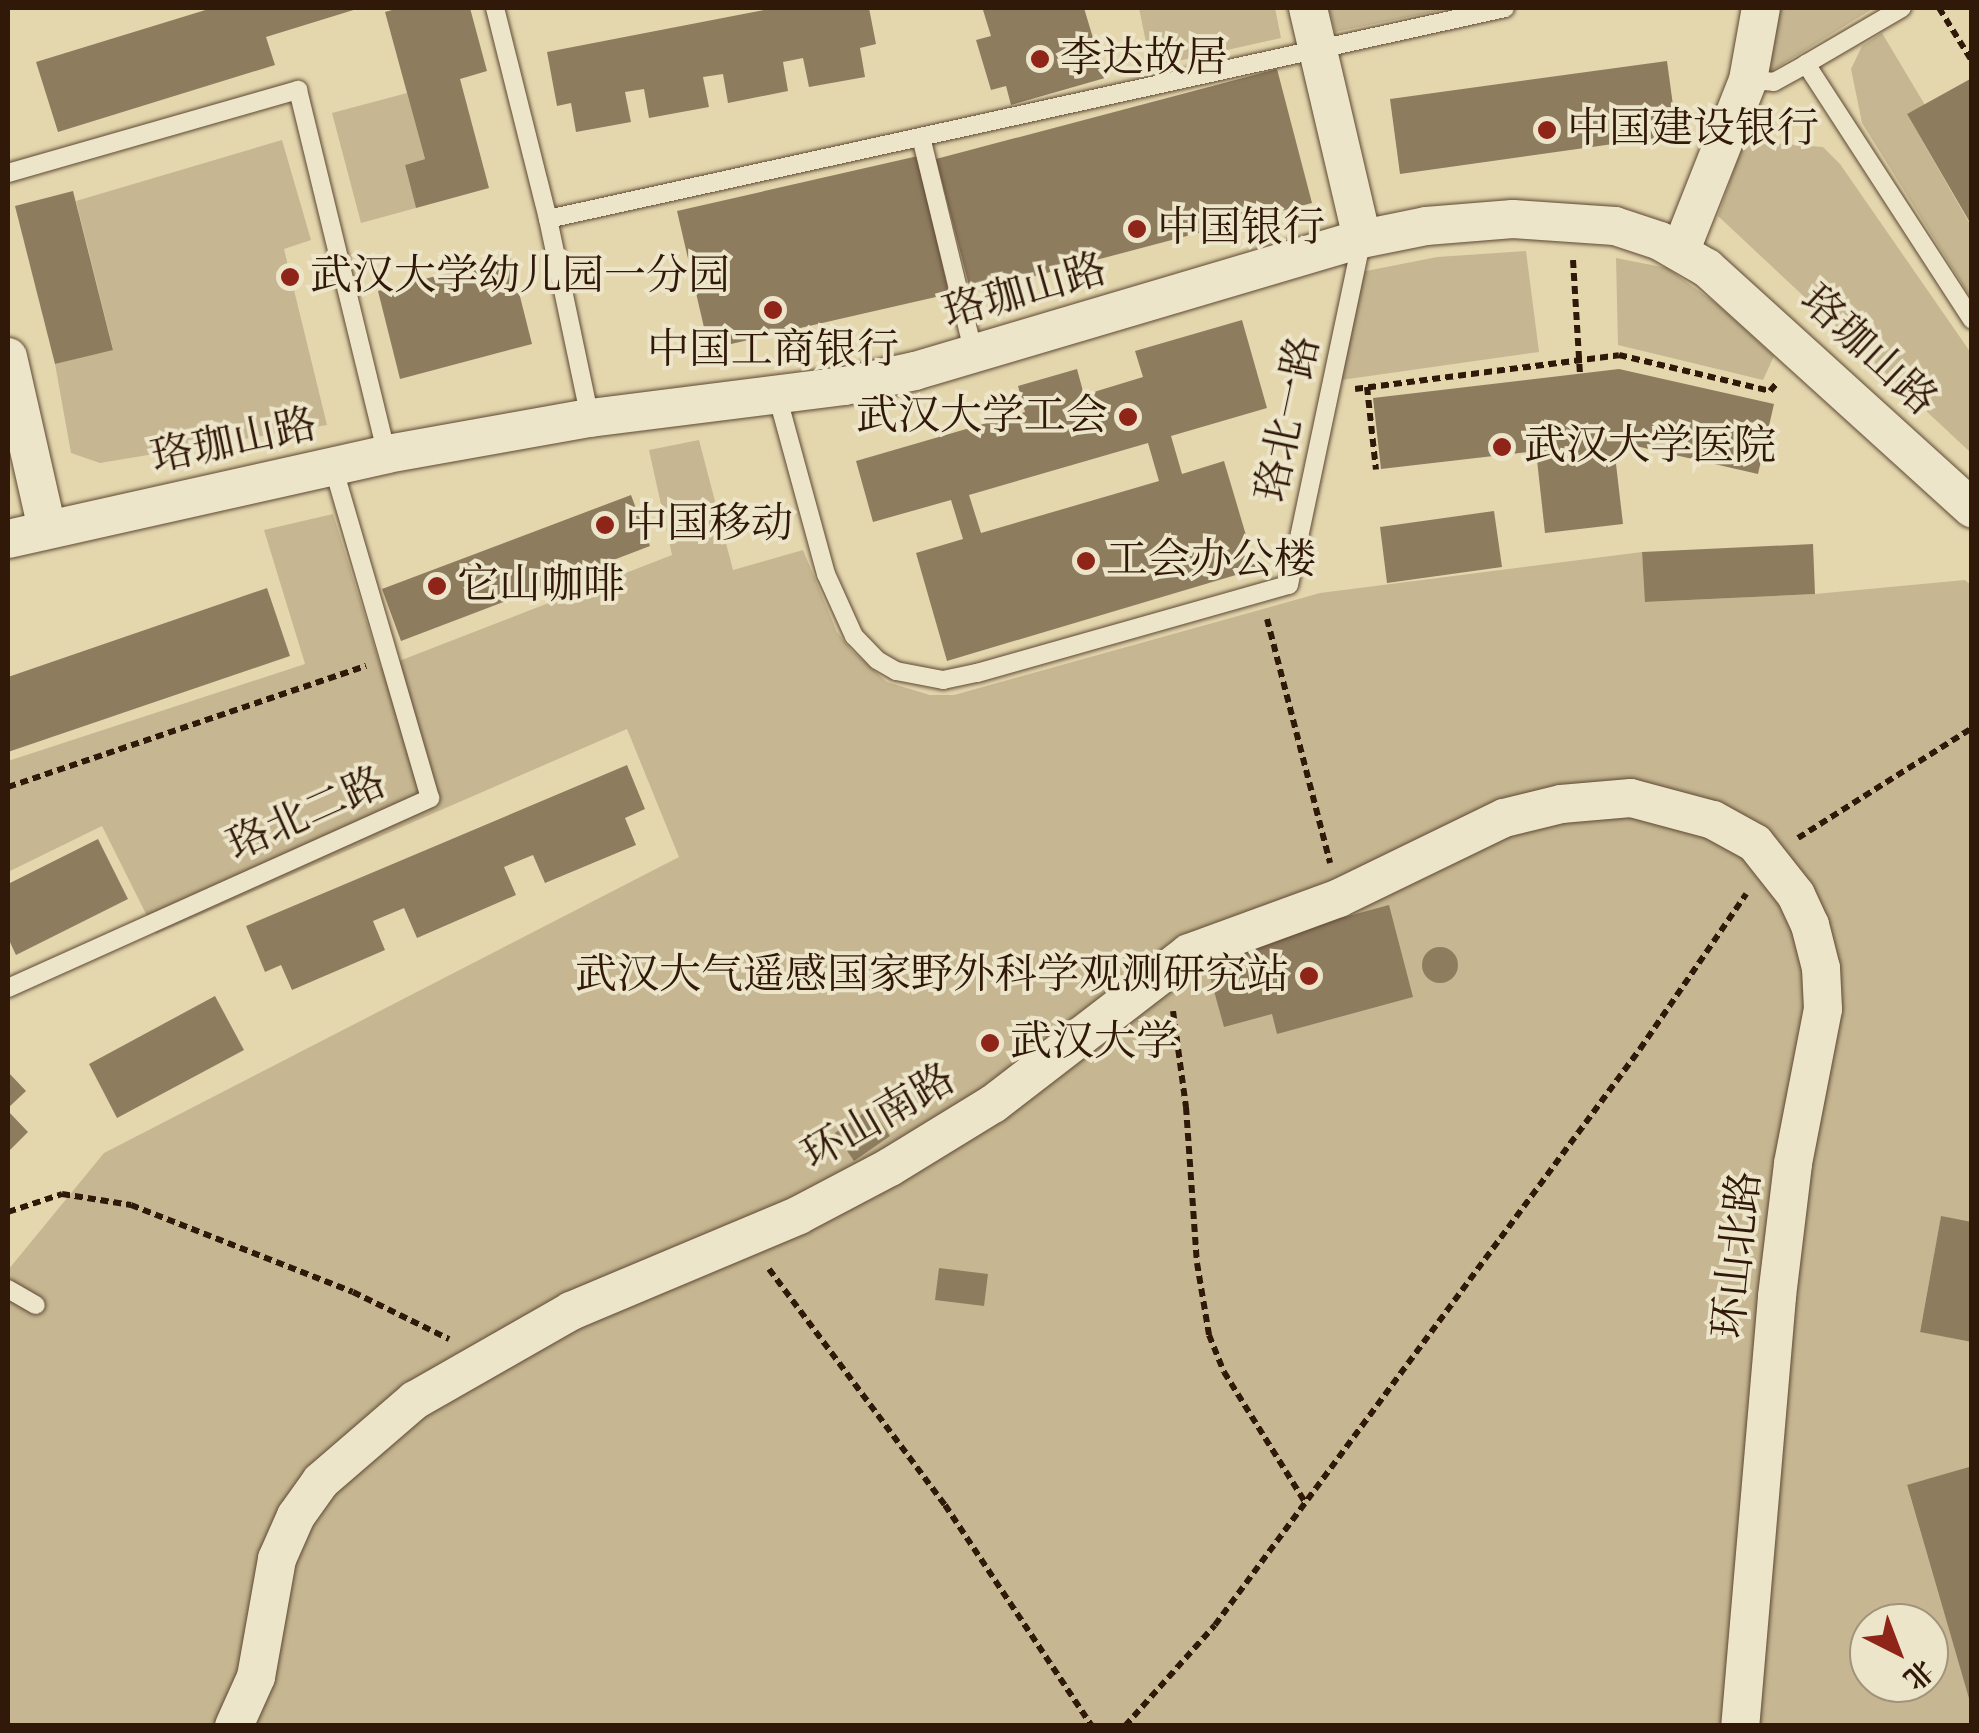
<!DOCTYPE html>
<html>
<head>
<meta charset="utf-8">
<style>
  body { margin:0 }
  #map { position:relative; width:1979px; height:1733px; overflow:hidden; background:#e4d7ae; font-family:"IM FELL DW Pica","Noto Serif SC",serif }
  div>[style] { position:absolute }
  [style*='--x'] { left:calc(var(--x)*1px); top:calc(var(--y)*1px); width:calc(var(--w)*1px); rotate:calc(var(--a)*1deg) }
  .green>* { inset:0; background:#c6b792 }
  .building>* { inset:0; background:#8e7c5f }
  .round { border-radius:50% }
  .path>* { height:6px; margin-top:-3px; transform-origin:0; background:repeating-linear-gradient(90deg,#311909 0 8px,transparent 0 13px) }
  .roads { filter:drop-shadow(0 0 2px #5e4832) drop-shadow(0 0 2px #5e4832) }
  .service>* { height:18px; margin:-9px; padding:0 9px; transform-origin:9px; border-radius:9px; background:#ede5ca }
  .minor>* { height:38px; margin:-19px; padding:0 19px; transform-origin:19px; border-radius:19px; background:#ede5ca }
  .dots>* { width:28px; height:28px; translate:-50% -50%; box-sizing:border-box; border:5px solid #ede5ca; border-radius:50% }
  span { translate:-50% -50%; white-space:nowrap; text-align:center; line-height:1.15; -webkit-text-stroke:8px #ede5ca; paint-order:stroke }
  .poi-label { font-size:42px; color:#311909 }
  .left { translate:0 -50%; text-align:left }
  .right { translate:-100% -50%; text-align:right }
  .street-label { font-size:42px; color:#311909 }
  .frame { position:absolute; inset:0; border:10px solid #311909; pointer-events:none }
  .north { position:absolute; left:1849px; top:1603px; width:100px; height:100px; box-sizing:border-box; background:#ede5ca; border:2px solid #a2937d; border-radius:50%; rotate:138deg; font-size:28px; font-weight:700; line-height:40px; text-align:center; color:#311909 }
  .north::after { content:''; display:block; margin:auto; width:35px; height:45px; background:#8f2418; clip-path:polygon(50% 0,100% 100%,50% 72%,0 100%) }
</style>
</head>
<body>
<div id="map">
  <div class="green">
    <i style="clip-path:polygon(1139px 8px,1275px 8px,1281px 38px,1151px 67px)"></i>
    <i style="clip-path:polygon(1329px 8px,1452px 8px,1335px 32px)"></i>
    <i style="clip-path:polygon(1773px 8px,1874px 8px,1771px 71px,1762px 70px)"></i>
    <i style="clip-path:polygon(1882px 33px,1925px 105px,1907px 114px,1971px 226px,1971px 298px,1862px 123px,1851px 69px,1862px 46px)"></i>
    <i style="clip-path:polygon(407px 93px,425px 159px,405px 165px,416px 208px,361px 223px,332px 113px)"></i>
    <i style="clip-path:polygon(282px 140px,311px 240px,284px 249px,327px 425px,100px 463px,71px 453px,55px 364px,113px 349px,76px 201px)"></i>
    <i style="clip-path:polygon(1744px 141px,1823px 147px,1840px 164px,1971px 353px,1971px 453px,1718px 216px)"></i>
    <i style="clip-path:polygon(1526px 251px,1539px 352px,1341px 380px,1361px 272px,1437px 257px)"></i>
    <i style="clip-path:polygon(1616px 258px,1667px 268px,1718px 305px,1774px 356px,1763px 380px,1618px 345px)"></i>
    <i style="clip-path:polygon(evenodd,699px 440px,733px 570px,803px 550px,837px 632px,852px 651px,887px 682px,930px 695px,954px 695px,1320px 593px,1642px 552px,1646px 602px,1815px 594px,1965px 580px,1972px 586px,1971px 1222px,1941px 1217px,1920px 1331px,1971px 1341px,1971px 1466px,1907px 1486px,1971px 1705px,1971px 1725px,8px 1725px,8px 1270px,104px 1153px,679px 857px,627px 729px,156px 934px,102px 826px,8px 872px,8px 761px,305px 664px,264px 530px,333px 514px,381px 668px,672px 555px,649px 450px,699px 440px,1869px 1623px,1929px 1623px,1929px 1683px,1869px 1683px,1869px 1623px)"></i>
  </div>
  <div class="building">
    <i style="clip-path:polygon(212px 8px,360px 8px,266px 37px,275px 65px,58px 132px,36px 62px)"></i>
    <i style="clip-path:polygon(399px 8px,470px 8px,487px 71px,460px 79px,489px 188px,416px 208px,405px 165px,425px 159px,385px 12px)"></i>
    <i style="clip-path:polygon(774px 8px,869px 8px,876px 44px,860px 48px,865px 77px,809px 87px,803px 58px,783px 62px,788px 91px,728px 103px,723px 74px,703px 77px,709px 107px,649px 118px,644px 89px,625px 92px,631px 122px,576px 132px,571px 103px,557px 106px,547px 52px)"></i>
    <i style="clip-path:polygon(991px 8px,1084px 8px,1105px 78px,1011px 105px,1006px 86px,991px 90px,976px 40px,991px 36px,983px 10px)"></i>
    <i style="clip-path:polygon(1667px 61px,1677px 135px,1400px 174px,1390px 99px)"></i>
    <i style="clip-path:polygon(1277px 69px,1312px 203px,971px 293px,936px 159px)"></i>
    <i style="clip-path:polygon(1972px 78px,1972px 226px,1907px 114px)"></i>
    <i style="clip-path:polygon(918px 156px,949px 294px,709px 349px,677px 211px)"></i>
    <i style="clip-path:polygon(73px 191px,113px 350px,55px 364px,15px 206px)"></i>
    <i style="clip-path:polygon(510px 257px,532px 344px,400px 379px,378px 291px)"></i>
    <i style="clip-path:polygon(evenodd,1242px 320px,1267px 408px,1171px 436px,1182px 474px,1224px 461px,1256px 569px,947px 661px,916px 553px,963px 539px,951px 500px,873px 522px,856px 461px,1025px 412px,1018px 386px,1077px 369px,1084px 395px,1143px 377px,1135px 351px,1242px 320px,1148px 443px,1159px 481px,981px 533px,969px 495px,1148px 443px)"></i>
    <i style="clip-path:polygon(1619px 369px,1774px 404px,1758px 474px,1627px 444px,1616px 464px,1623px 524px,1545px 533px,1536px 451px,1381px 469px,1373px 398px)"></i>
    <i style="clip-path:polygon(631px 495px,650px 546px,401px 641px,382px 589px)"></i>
    <i style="clip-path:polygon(1494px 511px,1502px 567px,1387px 583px,1380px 527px)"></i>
    <i style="clip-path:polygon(1813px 544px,1815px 594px,1645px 602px,1642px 552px)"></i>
    <i style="clip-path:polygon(267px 588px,290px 656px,8px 752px,8px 677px)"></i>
    <i style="clip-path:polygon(627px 765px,645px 809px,625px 818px,636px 845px,545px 883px,533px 855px,504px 867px,516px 895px,417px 938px,404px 908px,373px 921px,385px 950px,292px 990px,281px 965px,265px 972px,246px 926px)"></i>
    <i style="clip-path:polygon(98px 839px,128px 899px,16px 955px,8px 938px,8px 884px)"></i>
    <i style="clip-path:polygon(1389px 905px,1413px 997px,1277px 1034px,1272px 1014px,1224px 1027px,1204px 955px)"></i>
    <i class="round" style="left:1422px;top:947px;width:36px;height:36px"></i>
    <i style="clip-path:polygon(215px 996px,244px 1050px,117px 1118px,89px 1064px)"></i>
    <i style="clip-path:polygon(8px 1072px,26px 1091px,8px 1108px)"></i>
    <i style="clip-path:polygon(871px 1108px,890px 1136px,854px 1161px,835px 1133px)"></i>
    <i style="clip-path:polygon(8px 1111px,28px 1132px,8px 1152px)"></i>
    <i style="clip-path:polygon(1941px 1216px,1972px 1222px,1972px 1342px,1920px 1332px)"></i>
    <i style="clip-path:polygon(939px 1268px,988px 1274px,984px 1306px,935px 1300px)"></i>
    <i style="clip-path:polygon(1972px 1466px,1972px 1702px,1970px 1702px,1907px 1485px)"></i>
  </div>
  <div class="path">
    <i style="--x:1939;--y:8;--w:62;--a:58.1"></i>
    <i style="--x:1573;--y:260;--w:114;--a:86.5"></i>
    <i style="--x:1367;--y:387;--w:83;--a:83.8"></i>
    <i style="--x:1355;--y:389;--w:266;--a:-7.3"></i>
    <i style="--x:1619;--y:355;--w:155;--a:13.4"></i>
    <i style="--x:1770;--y:391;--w:11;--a:-49"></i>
    <i style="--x:1267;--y:619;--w:252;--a:75.5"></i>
    <i style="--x:8;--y:787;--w:378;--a:-18.7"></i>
    <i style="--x:1798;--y:838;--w:206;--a:-32.3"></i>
    <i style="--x:1173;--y:1011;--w:97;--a:82.3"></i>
    <i style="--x:1186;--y:1107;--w:156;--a:86"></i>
    <i style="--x:1197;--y:1263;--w:73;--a:80.5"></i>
    <i style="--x:1209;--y:1335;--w:40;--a:68"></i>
    <i style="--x:1224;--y:1372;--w:153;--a:58.1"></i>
    <i style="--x:8;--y:1212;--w:57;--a:-18.4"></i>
    <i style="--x:62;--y:1194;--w:70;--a:9.1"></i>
    <i style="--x:131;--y:1205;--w:238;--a:21.4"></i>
    <i style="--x:353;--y:1292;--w:107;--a:26.1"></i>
    <i style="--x:769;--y:1269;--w:294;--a:53.3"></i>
    <i style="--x:945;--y:1505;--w:265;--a:56.4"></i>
    <i style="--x:1125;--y:1726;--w:135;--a:-48.3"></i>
    <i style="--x:1215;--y:1625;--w:716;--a:-53.58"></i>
    <i style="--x:1640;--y:1049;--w:188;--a:-55.6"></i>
  </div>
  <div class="roads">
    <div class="service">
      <i style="--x:495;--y:8;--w:218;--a:75.9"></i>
      <i style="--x:548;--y:219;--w:203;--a:78.1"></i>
      <i style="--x:1806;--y:64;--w:111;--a:-30.3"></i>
      <i style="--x:1748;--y:80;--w:26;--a:4"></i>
      <i style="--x:1774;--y:82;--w:37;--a:-29"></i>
      <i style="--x:1806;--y:64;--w:305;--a:57"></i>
      <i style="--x:921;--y:137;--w:224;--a:76.3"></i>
      <i style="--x:8;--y:173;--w:302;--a:-16"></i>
      <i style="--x:298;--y:90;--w:375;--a:76.3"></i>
      <i style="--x:548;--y:219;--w:980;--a:-12.43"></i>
      <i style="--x:777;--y:395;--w:186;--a:74.7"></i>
      <i style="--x:826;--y:574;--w:68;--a:65.7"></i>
      <i style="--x:854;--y:636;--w:33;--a:46"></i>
      <i style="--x:877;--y:660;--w:22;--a:30"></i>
      <i style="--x:896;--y:671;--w:48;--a:10.8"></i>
      <i style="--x:943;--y:680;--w:35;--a:-12"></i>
      <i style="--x:977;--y:673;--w:324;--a:-15.8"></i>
      <i style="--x:1289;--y:585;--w:354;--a:-78.1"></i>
      <i style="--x:8;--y:988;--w:463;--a:-24.2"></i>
      <i style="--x:430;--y:798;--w:345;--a:-106.3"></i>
      <i style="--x:8;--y:1289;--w:32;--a:30"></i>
    </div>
    <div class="minor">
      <i style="--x:1308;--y:8;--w:237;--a:76.8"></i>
      <i style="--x:1680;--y:252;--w:185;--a:-68.4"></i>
      <i style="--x:1748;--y:80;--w:73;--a:-79.8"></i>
      <i style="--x:8;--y:357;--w:175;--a:77.2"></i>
      <i style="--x:8;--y:539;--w:388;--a:-12.6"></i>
      <i style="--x:387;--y:454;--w:206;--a:-10.1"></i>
      <i style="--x:590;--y:418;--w:257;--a:-7.2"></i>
      <i style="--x:845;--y:386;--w:72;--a:-12.1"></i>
      <i style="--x:915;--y:371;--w:466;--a:-16.5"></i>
      <i style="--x:1362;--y:239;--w:65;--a:-11.5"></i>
      <i style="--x:1426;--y:226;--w:87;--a:-4.6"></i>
      <i style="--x:1513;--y:219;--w:102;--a:3.9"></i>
      <i style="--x:1615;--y:226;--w:47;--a:18.4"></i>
      <i style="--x:1660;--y:241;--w:54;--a:29.9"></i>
      <i style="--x:1707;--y:268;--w:358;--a:42.2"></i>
      <i style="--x:234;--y:1726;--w:54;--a:-65.8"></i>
      <i style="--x:256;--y:1677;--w:120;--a:-79.9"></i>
      <i style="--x:277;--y:1559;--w:47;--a:-66.2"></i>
      <i style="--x:296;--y:1516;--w:43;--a:-54.5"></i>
      <i style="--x:321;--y:1481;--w:124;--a:-40.8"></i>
      <i style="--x:415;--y:1400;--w:180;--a:-29.7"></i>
      <i style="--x:571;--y:1311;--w:247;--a:-22.8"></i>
      <i style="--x:799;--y:1215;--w:103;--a:-27.8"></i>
      <i style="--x:890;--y:1167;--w:121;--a:-31.5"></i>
      <i style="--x:993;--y:1104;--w:247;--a:-37.6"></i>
      <i style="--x:1189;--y:953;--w:160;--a:-20.1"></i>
      <i style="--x:1339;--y:898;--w:183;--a:-25.9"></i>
      <i style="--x:1504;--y:818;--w:59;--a:-13.8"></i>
      <i style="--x:1561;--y:804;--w:70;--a:-4.9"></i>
      <i style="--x:1631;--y:798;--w:85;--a:15"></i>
      <i style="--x:1713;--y:820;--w:48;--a:28.7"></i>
      <i style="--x:1755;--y:843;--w:66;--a:51.7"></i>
      <i style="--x:1796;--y:895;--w:33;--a:65"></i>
      <i style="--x:1810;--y:925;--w:44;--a:75.7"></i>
      <i style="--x:1821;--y:968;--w:41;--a:87.2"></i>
      <i style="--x:1823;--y:1009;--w:158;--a:101"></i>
      <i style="--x:1793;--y:1164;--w:134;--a:96.9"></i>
      <i style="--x:1777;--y:1297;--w:431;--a:94.9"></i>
    </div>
  </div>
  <div class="dots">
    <i style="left:1040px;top:59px;background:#8f2418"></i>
    <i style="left:1547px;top:130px;background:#8f2418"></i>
    <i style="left:1137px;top:229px;background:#8f2418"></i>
    <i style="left:290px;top:277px;background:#8f2418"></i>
    <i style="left:773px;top:310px;background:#8f2418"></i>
    <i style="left:1128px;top:417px;background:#8f2418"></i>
    <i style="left:1502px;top:447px;background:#8f2418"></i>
    <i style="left:605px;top:525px;background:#8f2418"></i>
    <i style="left:1086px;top:561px;background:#8f2418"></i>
    <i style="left:437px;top:586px;background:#8f2418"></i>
    <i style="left:1309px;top:976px;background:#8f2418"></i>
    <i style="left:990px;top:1043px;background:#8f2418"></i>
  </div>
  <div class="poi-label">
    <span class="left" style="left:1060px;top:59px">李达故居</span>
    <span class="left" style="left:1567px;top:130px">中国建设银行</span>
    <span class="left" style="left:1157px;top:229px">中国银行</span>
    <span class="left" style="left:310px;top:277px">武汉大学幼儿园一分园</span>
    <span style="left:773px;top:351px">中国工商银行</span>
    <span class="right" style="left:1108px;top:417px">武汉大学工会</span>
    <span class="left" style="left:1524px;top:447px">武汉大学医院</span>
    <span class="left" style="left:625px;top:525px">中国移动</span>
    <span class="left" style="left:1106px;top:561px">工会办公楼</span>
    <span class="left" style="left:457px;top:586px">它山咖啡</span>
    <span class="right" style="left:1289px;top:976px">武汉大气遥感国家野外科学观测研究站</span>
    <span class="left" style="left:1010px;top:1043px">武汉大学</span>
  </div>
  <div class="street-label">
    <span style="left:1025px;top:292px;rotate:-16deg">珞珈山路</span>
    <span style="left:1868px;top:351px;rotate:43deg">珞珈山路</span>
    <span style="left:1289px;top:419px;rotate:-78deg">珞北一路</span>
    <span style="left:234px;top:442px;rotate:-12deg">珞珈山路</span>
    <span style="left:307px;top:815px;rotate:-24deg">珞北二路</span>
    <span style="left:879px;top:1118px;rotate:-30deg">环山南路</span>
    <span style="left:1738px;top:1255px;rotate:-84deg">环山北路</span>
  </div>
  <div class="frame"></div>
  <div class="north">北</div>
</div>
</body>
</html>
